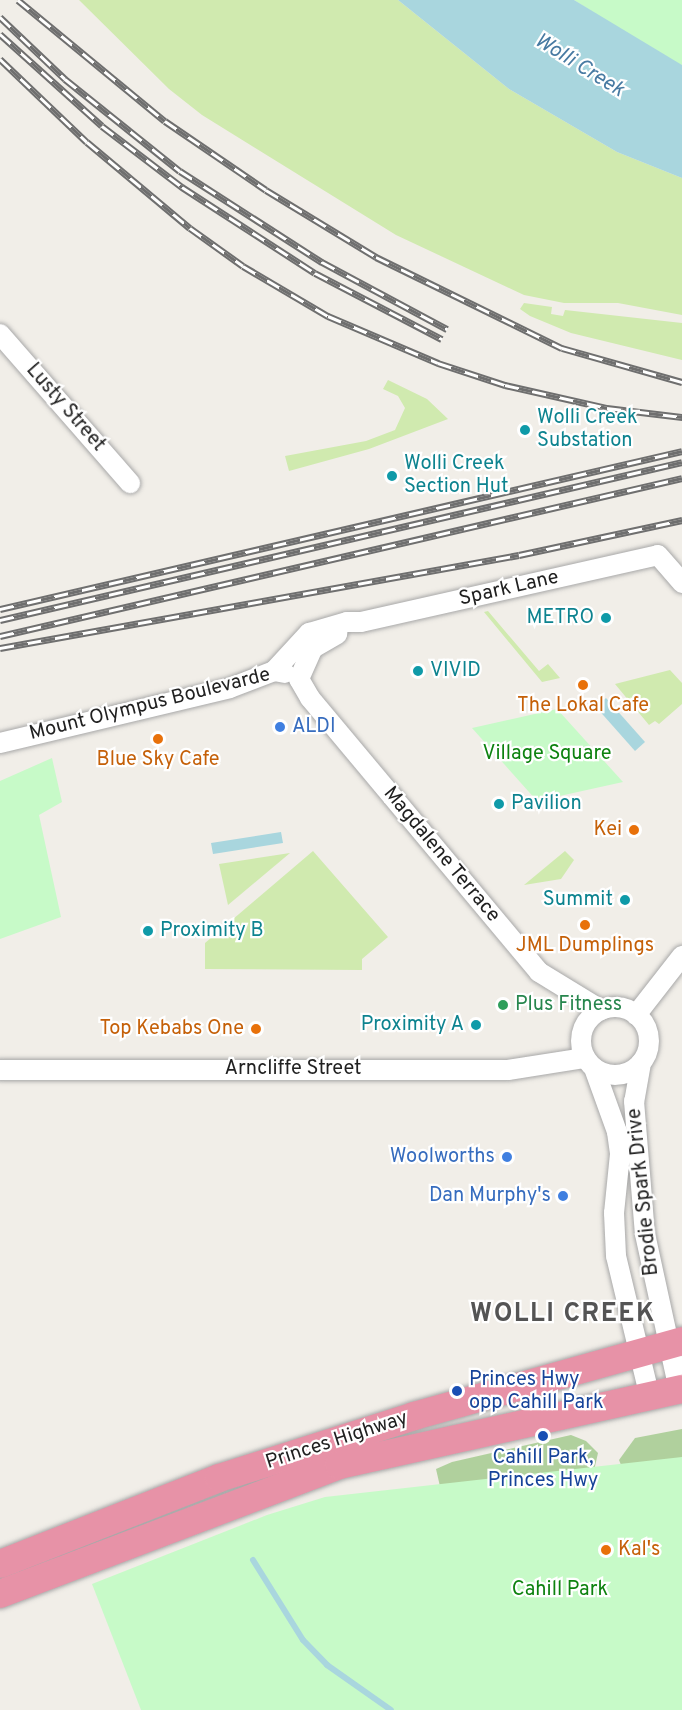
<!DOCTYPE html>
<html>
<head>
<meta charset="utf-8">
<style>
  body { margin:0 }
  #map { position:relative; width:682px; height:1710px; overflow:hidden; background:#f1eee8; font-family:Overpass,sans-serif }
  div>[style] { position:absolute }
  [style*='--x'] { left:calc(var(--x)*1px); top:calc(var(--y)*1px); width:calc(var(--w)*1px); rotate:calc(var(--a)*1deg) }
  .grass>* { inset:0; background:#d0eaaf }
  .forest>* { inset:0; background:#b0d09d }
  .park>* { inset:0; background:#c7fac8 }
  .water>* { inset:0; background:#a9d6de }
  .stream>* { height:6px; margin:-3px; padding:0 3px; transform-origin:3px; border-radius:3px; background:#a9d6de }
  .roads { filter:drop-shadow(0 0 2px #a8a8a8) drop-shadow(0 0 2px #a8a8a8) }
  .minor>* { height:20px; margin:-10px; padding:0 10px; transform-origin:10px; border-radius:10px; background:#fff }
  .minor>.ring { margin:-10px; padding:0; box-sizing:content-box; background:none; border:20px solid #fff; border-radius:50% }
  .highway>* { height:28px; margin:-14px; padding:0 14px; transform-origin:14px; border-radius:14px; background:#e792a7 }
  .rail>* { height:7px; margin-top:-3.5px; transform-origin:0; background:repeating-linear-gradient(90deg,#fff 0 14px,#6f6f6f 0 28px); box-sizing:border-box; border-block:2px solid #6f6f6f }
  .dots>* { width:16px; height:16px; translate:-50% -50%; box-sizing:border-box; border:3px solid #fff; border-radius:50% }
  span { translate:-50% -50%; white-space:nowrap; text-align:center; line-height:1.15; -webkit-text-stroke:4.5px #fff; paint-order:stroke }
  .street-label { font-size:20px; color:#212121 }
  .culture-label { font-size:20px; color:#0d838f }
  .left { translate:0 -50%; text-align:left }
  .right { translate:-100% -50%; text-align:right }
  .food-label { font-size:20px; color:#c56008 }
  .shop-label { font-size:20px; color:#366cbe }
  .park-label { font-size:20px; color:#0d820f }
  .leisure-label { font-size:20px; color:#27864d }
  .transit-label { font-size:20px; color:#164399 }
  .water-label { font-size:21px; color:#477aa2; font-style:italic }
  .district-label { font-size:26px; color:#545454; font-weight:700; letter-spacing:1.5px }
</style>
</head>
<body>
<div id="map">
  <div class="grass">
    <i style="clip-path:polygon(79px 0,398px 0,509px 89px,617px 152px,682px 178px,682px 315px,618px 303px,564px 303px,524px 295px,396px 235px,202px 115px,169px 89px)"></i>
    <i style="clip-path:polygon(524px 303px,552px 307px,551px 314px,563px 316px,565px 310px,682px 323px,682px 360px,571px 333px,530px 316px,520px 309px)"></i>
    <i style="clip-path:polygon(388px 380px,427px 399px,448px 419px,369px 449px,289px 471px,285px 456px,366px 441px,395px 430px,405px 408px,398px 396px,383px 389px)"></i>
    <i style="clip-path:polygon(488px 611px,539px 671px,548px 664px,560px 678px,542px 682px,484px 612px)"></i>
    <i style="clip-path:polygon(670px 670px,682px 683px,682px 704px,659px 724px,655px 721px,649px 725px,615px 684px)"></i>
    <i style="clip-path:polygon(313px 851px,388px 937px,362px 959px,362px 970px,205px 969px,205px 943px)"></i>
    <i style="clip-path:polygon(565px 851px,574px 860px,561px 879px,524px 885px)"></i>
    <i style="clip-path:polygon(290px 853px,228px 905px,219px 864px)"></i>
  </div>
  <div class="forest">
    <i style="clip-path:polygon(682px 1429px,682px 1513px,628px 1482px,619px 1460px,635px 1438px)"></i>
    <i style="clip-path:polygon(571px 1435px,586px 1441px,598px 1453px,593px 1475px,444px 1504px,436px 1469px,452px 1462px)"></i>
  </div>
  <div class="park">
    <i style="clip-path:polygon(574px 0,682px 0,682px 65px,669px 61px)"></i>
    <i style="clip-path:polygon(557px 709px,623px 782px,537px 801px,472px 728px)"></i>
    <i style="clip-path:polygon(52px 758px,62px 802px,39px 815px,61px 917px,0 939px,0 781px)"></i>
    <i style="clip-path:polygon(682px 1457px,682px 1710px,141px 1710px,92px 1584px,267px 1515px,325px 1497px)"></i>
  </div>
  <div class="water">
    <i style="clip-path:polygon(398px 0,574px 0,682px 65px,682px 178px,617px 152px,509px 89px)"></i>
    <i style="clip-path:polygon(606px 698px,645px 742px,635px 751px,596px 707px)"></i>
    <i style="clip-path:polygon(281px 832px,283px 843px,213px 854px,211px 843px)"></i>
  </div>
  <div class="stream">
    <i style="--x:253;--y:1560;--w:94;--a:58"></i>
    <i style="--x:303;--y:1640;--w:35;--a:46"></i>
    <i style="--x:327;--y:1665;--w:78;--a:35.1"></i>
  </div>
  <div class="roads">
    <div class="minor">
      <i style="--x:0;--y:334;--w:198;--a:48.9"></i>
      <i style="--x:274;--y:671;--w:52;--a:-47.4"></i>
      <i style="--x:309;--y:633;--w:40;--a:-16"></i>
      <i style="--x:347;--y:622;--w:14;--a:0"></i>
      <i style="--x:361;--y:622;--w:304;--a:-12.7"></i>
      <i style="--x:658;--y:555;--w:37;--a:49"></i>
      <i style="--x:299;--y:679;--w:22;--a:60"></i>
      <i style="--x:310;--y:698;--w:357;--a:50.1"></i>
      <i style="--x:539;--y:972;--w:73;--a:31.5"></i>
      <i style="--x:299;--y:679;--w:34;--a:-66"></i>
      <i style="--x:313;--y:648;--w:28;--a:-30"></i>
      <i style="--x:0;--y:743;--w:236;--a:-13.4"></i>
      <i style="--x:230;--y:688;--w:47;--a:-21.1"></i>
      <i style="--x:274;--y:671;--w:11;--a:10"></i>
      <i class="ring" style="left:581px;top:1007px;width:48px;height:48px"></i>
      <i style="--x:636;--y:1015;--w:75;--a:-52.1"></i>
      <i style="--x:641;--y:1063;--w:39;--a:100"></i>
      <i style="--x:634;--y:1101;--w:133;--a:85.3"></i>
      <i style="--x:645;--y:1234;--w:160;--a:77.7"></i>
      <i style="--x:594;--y:1068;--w:68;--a:70.2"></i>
      <i style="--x:617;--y:1132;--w:22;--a:82"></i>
      <i style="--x:620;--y:1154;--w:59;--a:95.8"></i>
      <i style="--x:614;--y:1213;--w:43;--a:87.3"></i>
      <i style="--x:616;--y:1256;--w:146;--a:76.5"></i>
      <i style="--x:0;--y:1070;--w:508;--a:0"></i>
      <i style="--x:508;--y:1070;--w:78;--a:-8.9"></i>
    </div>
    <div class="highway">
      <i style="--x:0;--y:1564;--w:235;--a:-21.4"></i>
      <i style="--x:219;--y:1478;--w:205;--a:-17.6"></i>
      <i style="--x:414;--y:1416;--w:278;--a:-15.6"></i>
      <i style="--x:0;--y:1594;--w:363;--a:-20.8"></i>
      <i style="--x:339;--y:1465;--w:351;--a:-12.5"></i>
    </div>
  </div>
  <div class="rail">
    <i style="--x:18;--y:0;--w:190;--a:39.5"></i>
    <i style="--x:165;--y:121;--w:122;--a:34.3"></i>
    <i style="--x:266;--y:190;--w:129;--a:31.3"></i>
    <i style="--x:376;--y:257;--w:207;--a:26.1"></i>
    <i style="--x:562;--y:348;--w:125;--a:15.8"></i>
    <i style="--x:0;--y:17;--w:90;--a:43.6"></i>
    <i style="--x:65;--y:79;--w:147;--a:38.7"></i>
    <i style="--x:180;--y:171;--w:169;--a:32.7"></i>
    <i style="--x:322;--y:262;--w:142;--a:28.2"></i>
    <i style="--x:0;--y:34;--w:137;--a:42"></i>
    <i style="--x:102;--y:126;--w:101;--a:37.3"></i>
    <i style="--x:182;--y:187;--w:158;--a:32.9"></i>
    <i style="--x:315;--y:273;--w:143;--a:27.5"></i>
    <i style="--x:0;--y:59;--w:120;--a:43.7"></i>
    <i style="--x:87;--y:142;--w:134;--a:39.9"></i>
    <i style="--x:190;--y:228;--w:65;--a:35.6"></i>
    <i style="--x:243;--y:266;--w:99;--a:30.5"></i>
    <i style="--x:328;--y:316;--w:120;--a:23.1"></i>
    <i style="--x:438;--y:363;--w:71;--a:18.2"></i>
    <i style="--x:505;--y:385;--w:105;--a:12.7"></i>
    <i style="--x:607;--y:408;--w:76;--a:6.8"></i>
    <i style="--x:0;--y:609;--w:700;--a:-13.04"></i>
    <i style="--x:0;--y:620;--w:700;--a:-13.04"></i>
    <i style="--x:0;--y:636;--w:700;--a:-13.04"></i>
    <i style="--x:0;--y:648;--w:527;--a:-10.16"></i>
    <i style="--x:519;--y:555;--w:167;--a:-12.1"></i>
  </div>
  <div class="dots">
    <i style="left:525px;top:430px;background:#0f9aa8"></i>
    <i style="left:392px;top:476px;background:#0f9aa8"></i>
    <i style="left:606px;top:618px;background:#0f9aa8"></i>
    <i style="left:418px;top:671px;background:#0f9aa8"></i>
    <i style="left:583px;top:685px;background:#e8710a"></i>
    <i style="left:280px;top:727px;background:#3f7fe0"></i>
    <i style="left:158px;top:739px;background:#e8710a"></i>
    <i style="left:499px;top:804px;background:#0f9aa8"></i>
    <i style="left:634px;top:830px;background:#e8710a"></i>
    <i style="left:625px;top:900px;background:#0f9aa8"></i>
    <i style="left:585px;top:925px;background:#e8710a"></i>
    <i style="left:148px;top:931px;background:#0f9aa8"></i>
    <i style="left:503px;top:1005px;background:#2e9e5b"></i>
    <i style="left:476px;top:1025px;background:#0f9aa8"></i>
    <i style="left:256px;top:1029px;background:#e8710a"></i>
    <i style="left:507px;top:1157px;background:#3f7fe0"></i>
    <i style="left:563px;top:1196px;background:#3f7fe0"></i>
    <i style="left:457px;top:1391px;background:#1a4fb4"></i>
    <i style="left:543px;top:1436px;background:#1a4fb4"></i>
    <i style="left:606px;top:1550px;background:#e8710a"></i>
  </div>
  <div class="street-label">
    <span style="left:65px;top:408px;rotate:49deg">Lusty Street</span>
    <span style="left:509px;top:589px;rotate:-13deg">Spark Lane</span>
    <span style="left:150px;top:705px;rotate:-14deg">Mount Olympus Boulevarde</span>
    <span style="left:441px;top:855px;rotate:50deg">Magdalene Terrace</span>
    <span style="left:293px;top:1069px">Arncliffe Street</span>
    <span style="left:644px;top:1192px;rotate:-96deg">Brodie Spark Drive</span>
    <span style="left:337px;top:1441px;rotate:-18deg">Princes Highway</span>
  </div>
  <div class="culture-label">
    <span class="left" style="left:537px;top:430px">Wolli Creek<br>Substation</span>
    <span class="left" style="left:404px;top:476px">Wolli Creek<br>Section Hut</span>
    <span class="right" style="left:594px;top:618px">METRO</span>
    <span class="left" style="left:430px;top:671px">VIVID</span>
    <span class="left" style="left:511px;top:804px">Pavilion</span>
    <span class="right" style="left:613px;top:900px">Summit</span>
    <span class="left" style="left:160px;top:931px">Proximity B</span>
    <span class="right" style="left:464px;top:1025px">Proximity A</span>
  </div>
  <div class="food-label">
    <span style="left:583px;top:706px">The Lokal Cafe</span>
    <span style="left:158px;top:760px">Blue Sky Cafe</span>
    <span class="right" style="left:622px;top:830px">Kei</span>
    <span style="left:585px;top:946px">JML Dumplings</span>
    <span class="right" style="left:244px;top:1029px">Top Kebabs One</span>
    <span class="left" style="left:618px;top:1550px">Kal's</span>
  </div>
  <div class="shop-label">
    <span class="left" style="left:292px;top:727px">ALDI</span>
    <span class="right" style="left:495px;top:1157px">Woolworths</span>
    <span class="right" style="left:551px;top:1196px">Dan Murphy's</span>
  </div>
  <div class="park-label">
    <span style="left:547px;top:754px">Village Square</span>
    <span style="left:560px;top:1590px">Cahill Park</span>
  </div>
  <div class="leisure-label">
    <span class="left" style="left:515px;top:1005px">Plus Fitness</span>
  </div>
  <div class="transit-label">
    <span class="left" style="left:469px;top:1392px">Princes Hwy<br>opp Cahill Park</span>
    <span style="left:543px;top:1470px">Cahill Park,<br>Princes Hwy</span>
  </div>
  <div class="water-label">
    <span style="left:579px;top:66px;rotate:32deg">Wolli Creek</span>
  </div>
  <div class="district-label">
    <span style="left:563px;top:1315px">WOLLI CREEK</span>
  </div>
</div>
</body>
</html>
